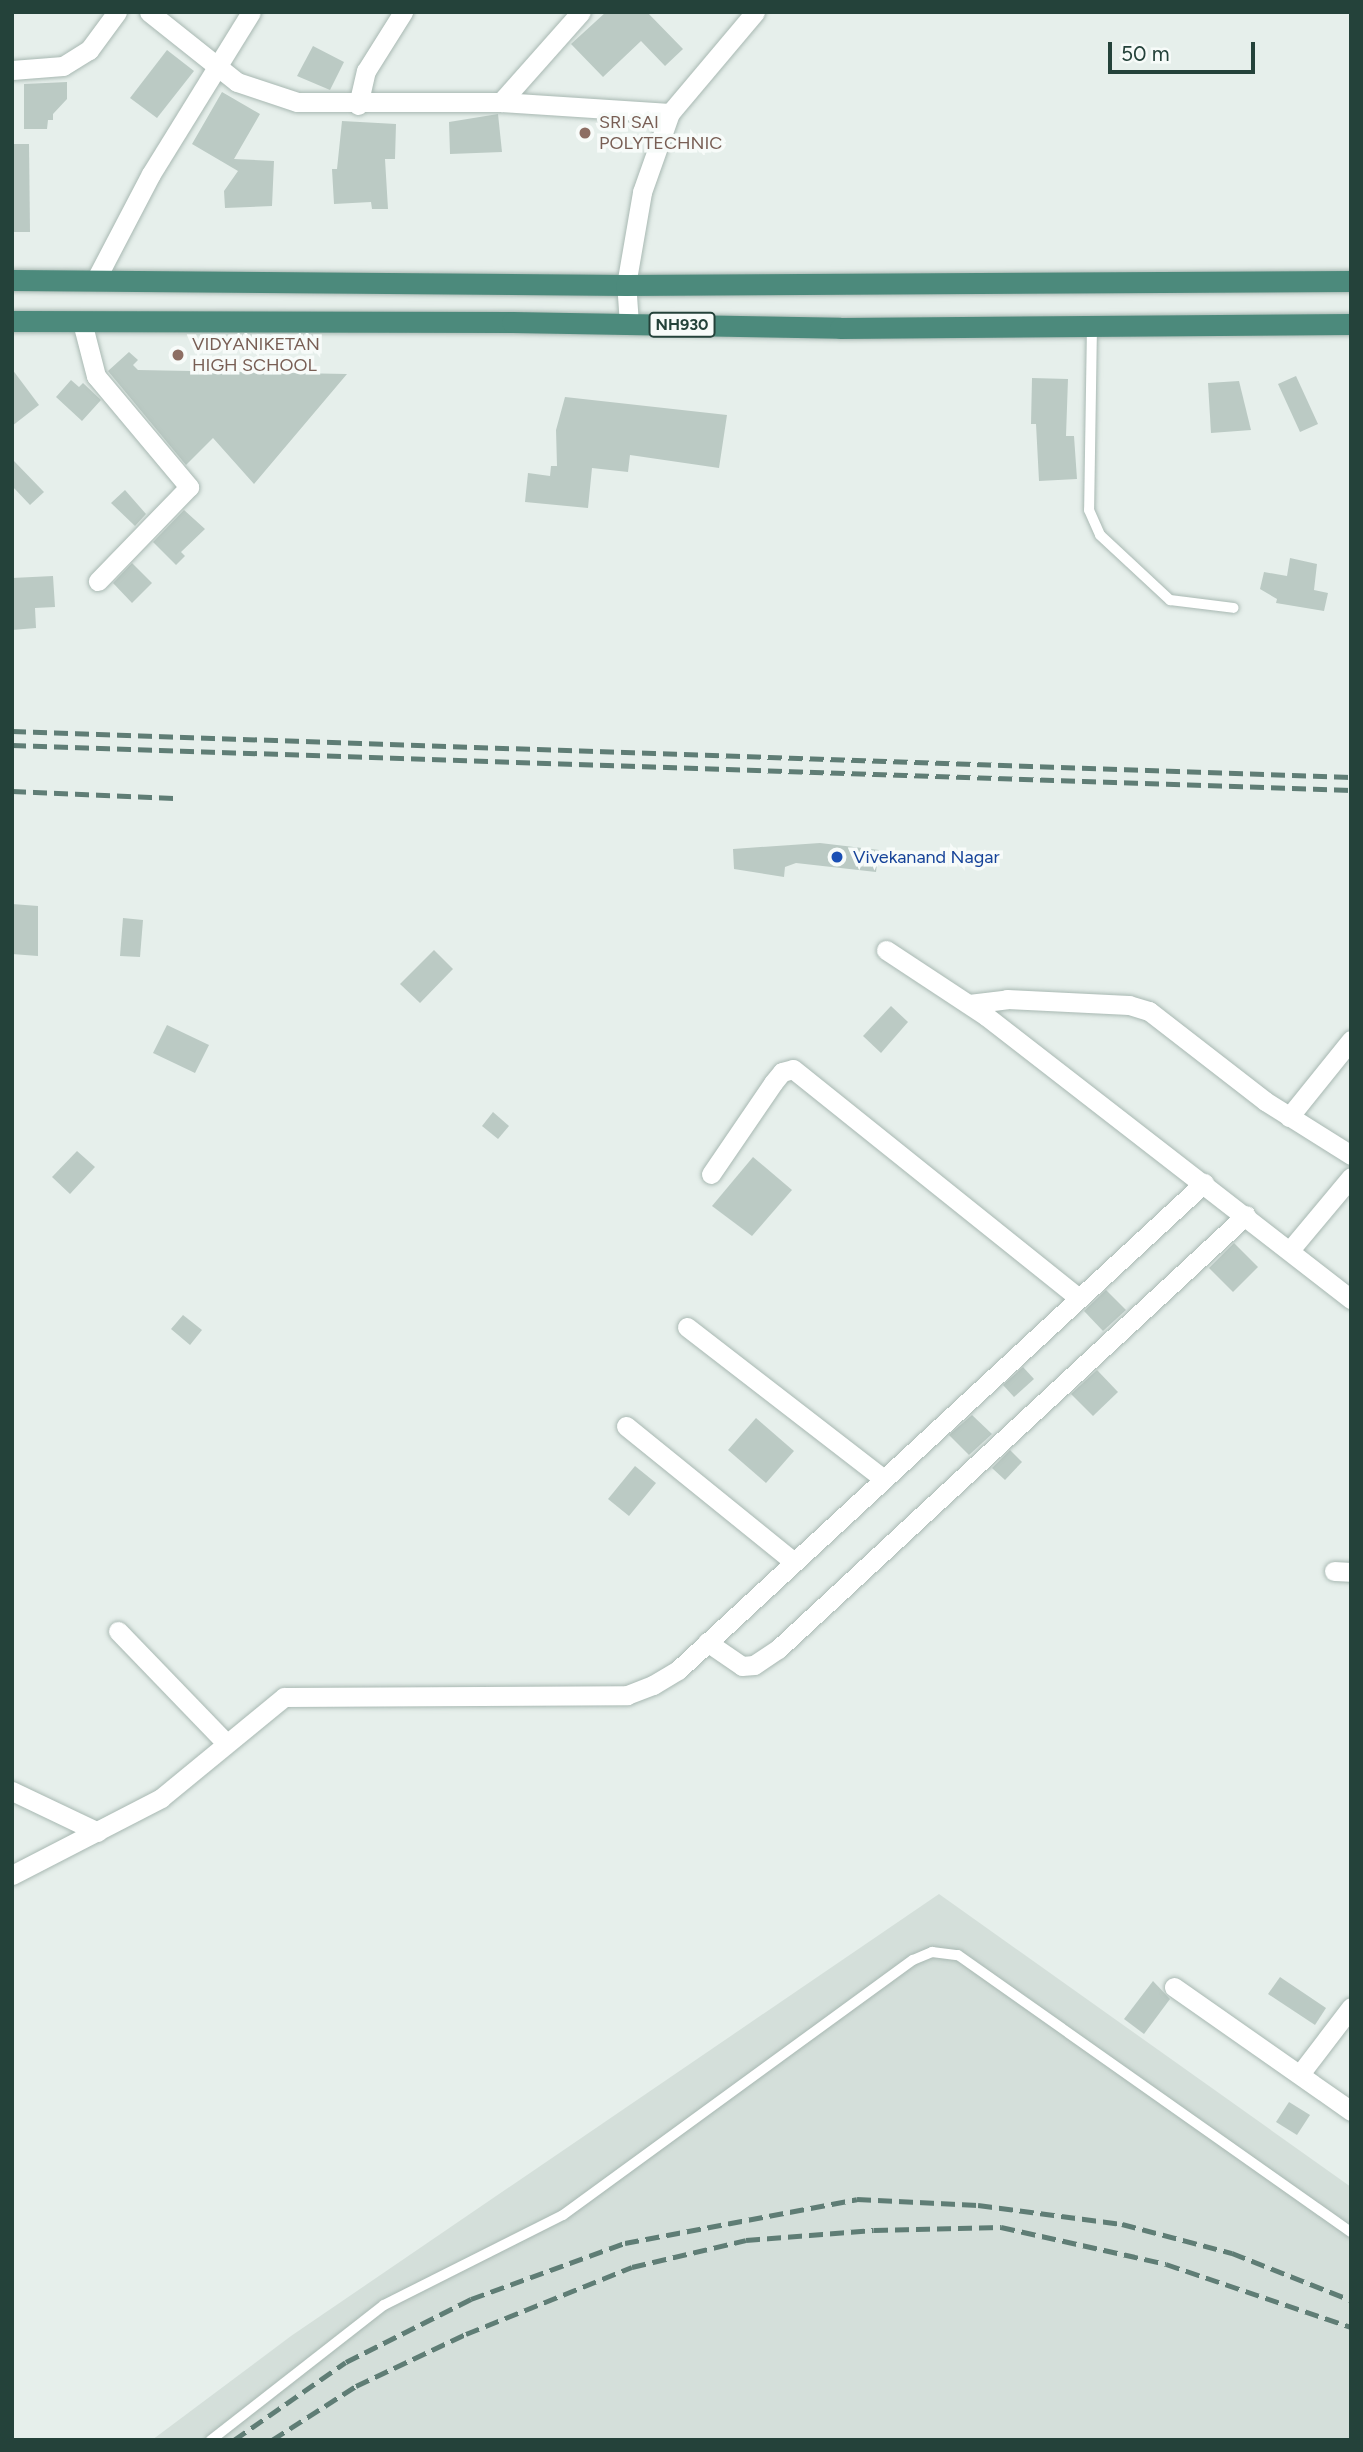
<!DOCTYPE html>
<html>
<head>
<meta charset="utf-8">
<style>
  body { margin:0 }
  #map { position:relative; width:1363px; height:2452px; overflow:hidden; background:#e6efeb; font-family:Figtree,sans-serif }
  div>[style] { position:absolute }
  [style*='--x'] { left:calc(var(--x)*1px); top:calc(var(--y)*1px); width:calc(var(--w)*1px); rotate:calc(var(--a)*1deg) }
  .built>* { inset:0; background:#d4dfda }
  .building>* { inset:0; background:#bbcac4 }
  .roads { filter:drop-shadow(0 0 2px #a8b8b2) drop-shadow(0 0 2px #a8b8b2) }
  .service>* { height:10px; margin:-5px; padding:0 5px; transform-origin:5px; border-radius:5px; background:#fff }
  .minor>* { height:19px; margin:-9.5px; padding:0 9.5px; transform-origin:9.5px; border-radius:9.5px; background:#fff }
  .trunk>* { height:21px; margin:-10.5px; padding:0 10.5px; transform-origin:10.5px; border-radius:10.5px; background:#4c8a7c }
  .rail>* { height:5px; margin-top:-2.5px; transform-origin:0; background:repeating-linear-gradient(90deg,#5f7d75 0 14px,transparent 0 21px) }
  .dots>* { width:19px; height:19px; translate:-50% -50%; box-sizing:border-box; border:4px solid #f7fbf9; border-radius:50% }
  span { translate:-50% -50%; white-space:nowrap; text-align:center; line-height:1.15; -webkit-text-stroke:7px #f7fbf9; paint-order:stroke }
  .shield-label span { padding:2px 5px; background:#f7fbf9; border:2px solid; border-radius:5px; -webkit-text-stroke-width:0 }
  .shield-label { font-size:16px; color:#24423a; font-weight:700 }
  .education-label { font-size:18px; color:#785e54 }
  .left { translate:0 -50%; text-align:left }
  .transit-label { font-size:18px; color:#164399 }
  .frame { position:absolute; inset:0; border:14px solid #24423a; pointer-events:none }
  .scale { position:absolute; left:1108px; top:42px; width:147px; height:32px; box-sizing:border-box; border:4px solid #24423a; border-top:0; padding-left:9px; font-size:21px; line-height:24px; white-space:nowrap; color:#24423a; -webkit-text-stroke:5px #f7fbf9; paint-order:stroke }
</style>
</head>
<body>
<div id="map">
  <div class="built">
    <i style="clip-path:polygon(939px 1894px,1351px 2187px,1351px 2440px,152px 2440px,291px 2336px)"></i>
  </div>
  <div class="building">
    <i style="clip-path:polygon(606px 12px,647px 12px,683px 49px,665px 66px,641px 41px,603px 77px,571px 44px)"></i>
    <i style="clip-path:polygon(313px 46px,344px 62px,330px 90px,297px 76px)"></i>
    <i style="clip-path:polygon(167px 50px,194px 71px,157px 118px,130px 98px)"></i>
    <i style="clip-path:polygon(67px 82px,67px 99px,53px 114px,53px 120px,48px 120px,47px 129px,24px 129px,24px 84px)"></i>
    <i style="clip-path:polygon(222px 92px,260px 114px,234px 159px,274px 161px,272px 206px,225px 208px,224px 191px,238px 171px,192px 144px)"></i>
    <i style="clip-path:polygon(498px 114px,502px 152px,450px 154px,449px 122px)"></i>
    <i style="clip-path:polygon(342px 121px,396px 124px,395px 159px,385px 159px,388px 209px,372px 209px,371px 202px,334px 204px,332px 169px,337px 169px)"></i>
    <i style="clip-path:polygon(12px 144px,29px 144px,30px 232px,12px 232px)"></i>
    <i style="clip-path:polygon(129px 352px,138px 360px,133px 365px,138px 370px,347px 374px,254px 484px,213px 438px,186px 465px,108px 371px)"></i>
    <i style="clip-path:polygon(12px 369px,39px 405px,12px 426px)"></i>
    <i style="clip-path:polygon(1296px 376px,1318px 424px,1300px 432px,1278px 384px)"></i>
    <i style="clip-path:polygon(1032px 378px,1068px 379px,1066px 436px,1074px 436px,1077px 479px,1039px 481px,1036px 424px,1031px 424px)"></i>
    <i style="clip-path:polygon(71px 380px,79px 387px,83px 383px,101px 400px,82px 421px,56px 397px)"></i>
    <i style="clip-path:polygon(1239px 381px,1251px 430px,1211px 433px,1208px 383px)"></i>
    <i style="clip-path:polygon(565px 397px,727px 415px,719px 468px,630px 455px,628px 472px,592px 468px,588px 508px,525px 502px,528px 473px,550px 476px,551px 466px,557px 466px,556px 430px)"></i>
    <i style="clip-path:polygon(12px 459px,44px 492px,30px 505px,12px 486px)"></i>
    <i style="clip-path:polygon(125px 490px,146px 514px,135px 526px,111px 503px)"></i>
    <i style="clip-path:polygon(184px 510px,205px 529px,181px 552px,185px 556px,176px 565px,153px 542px)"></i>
    <i style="clip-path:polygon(1290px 558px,1317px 564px,1314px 590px,1328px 593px,1324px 611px,1276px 603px,1277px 599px,1260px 589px,1264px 572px,1287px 576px)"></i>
    <i style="clip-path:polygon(132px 563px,152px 583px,132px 603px,113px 583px)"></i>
    <i style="clip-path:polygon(53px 576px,55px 607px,35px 608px,36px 628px,12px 630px,12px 578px)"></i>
    <i style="clip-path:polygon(820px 843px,879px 850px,876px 872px,796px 863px,785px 867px,784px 877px,734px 869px,733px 849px)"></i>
    <i style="clip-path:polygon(12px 904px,38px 906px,38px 956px,12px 954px)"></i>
    <i style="clip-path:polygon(123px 918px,143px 920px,140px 957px,120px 956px)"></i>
    <i style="clip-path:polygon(434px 950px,453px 969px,420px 1003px,400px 984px)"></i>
    <i style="clip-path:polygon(891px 1006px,908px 1022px,881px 1053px,863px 1036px)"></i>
    <i style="clip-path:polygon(167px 1025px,209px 1045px,195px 1073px,153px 1053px)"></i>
    <i style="clip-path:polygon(493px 1112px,509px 1126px,498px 1139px,482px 1126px)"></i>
    <i style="clip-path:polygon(77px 1151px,95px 1167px,70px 1194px,52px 1177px)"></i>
    <i style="clip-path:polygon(753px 1157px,792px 1190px,752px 1236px,712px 1206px)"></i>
    <i style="clip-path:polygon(1234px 1243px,1258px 1267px,1233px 1292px,1209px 1268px)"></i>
    <i style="clip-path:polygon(1106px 1290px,1126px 1310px,1103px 1331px,1084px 1311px)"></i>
    <i style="clip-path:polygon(183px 1315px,202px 1330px,190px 1345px,171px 1329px)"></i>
    <i style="clip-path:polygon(1023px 1367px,1034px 1379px,1014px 1397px,1003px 1385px)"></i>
    <i style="clip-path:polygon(1097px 1370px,1118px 1392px,1093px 1416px,1071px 1394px)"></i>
    <i style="clip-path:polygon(972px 1415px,992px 1434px,969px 1455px,949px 1435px)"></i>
    <i style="clip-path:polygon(756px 1418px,794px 1451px,766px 1483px,728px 1450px)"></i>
    <i style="clip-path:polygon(1010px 1450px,1022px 1462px,1005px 1480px,992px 1468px)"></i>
    <i style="clip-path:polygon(635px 1466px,656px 1483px,629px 1516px,608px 1499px)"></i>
    <i style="clip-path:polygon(1280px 1977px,1326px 2008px,1315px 2025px,1268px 1994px)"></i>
    <i style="clip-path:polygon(1153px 1981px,1170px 1999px,1144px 2034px,1124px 2019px)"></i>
    <i style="clip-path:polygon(1289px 2102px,1310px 2115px,1297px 2135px,1276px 2122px)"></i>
  </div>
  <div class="roads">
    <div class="service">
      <i style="--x:1092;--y:325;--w:185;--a:90.9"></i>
      <i style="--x:1089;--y:510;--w:27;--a:66"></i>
      <i style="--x:1100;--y:535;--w:96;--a:42.9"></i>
      <i style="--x:1170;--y:600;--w:64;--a:7.1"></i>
      <i style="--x:211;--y:2440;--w:219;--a:-38"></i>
      <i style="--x:384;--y:2305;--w:200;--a:-26.7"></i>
      <i style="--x:563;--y:2215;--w:433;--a:-36.1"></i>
      <i style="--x:913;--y:1960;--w:21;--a:-23"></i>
      <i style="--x:932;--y:1952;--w:26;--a:7"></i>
      <i style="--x:958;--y:1955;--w:481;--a:35.2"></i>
    </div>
    <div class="minor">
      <i style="--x:149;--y:12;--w:112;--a:38.5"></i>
      <i style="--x:237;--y:82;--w:63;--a:18.4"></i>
      <i style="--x:297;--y:102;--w:204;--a:0"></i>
      <i style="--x:501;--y:102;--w:169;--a:3.7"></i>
      <i style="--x:12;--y:70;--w:51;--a:-4.5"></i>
      <i style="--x:63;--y:66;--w:31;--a:-32"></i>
      <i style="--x:89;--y:50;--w:47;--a:-53.6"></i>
      <i style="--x:501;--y:102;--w:120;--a:-48.4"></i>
      <i style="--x:358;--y:105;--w:35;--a:-77"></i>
      <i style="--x:366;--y:71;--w:70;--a:-57.9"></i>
      <i style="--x:95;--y:281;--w:121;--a:-62.4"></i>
      <i style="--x:151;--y:174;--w:190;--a:-58.3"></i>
      <i style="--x:82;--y:322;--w:56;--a:75.5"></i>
      <i style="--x:96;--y:376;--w:145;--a:50"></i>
      <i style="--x:189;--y:487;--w:131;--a:134.1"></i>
      <i style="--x:629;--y:324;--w:39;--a:-94"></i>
      <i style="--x:626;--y:285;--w:94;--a:-80.2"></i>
      <i style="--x:642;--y:192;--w:84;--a:-70.5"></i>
      <i style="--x:670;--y:113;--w:132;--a:-49.9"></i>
      <i style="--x:886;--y:950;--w:120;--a:33.4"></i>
      <i style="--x:986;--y:1016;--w:462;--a:37.8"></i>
      <i style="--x:969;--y:1004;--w:38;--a:-7"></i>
      <i style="--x:1007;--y:999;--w:122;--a:2.8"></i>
      <i style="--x:1129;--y:1005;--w:21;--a:17"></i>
      <i style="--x:1149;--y:1011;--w:147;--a:37.8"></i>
      <i style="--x:1265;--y:1101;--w:102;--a:32.1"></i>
      <i style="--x:1289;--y:1117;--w:99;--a:-51.2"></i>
      <i style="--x:711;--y:1174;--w:110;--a:-55.7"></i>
      <i style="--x:773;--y:1083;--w:14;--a:-51"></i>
      <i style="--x:782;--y:1072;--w:11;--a:-15"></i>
      <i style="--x:793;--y:1069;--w:366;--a:38.7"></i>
      <i style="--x:1290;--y:1250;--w:95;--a:-50.1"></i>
      <i style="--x:687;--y:1327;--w:249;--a:37.7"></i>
      <i style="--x:626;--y:1426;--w:216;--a:39"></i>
      <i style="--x:1334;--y:1571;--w:17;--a:3"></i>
      <i style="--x:118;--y:1631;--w:156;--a:46"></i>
      <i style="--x:707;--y:1642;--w:42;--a:34.4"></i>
      <i style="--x:742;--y:1666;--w:12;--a:-5"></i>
      <i style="--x:754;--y:1665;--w:29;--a:-34"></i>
      <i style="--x:778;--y:1649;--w:638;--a:-42.84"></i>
      <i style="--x:12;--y:1791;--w:95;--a:25.5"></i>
      <i style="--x:12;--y:1875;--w:168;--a:-27.3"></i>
      <i style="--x:161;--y:1798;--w:159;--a:-39.4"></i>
      <i style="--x:284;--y:1697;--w:343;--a:-0.3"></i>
      <i style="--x:627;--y:1695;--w:28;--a:-21"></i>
      <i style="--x:653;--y:1685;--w:29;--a:-31"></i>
      <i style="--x:678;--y:1670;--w:717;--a:-42.8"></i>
      <i style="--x:1174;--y:1987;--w:216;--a:35"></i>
      <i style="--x:1300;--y:2074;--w:84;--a:-52.7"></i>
    </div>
    <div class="trunk">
      <i style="--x:12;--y:280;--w:614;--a:0.47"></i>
      <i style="--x:626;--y:285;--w:725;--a:-0.32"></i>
      <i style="--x:12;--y:321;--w:500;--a:0.11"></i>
      <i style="--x:512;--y:322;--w:328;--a:1"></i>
      <i style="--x:840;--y:328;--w:511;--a:-0.45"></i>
    </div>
  </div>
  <div class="rail">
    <i style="--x:12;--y:731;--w:1340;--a:1.97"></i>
    <i style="--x:12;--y:745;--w:1340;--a:1.92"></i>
    <i style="--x:12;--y:791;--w:162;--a:2.5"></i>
    <i style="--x:234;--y:2440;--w:136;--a:-34.9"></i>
    <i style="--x:346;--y:2362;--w:140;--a:-26.7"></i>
    <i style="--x:471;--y:2299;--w:164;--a:-20"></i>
    <i style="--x:625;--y:2243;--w:236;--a:-10.7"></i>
    <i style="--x:857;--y:2199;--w:121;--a:2.8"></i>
    <i style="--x:978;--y:2205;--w:145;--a:7.5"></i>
    <i style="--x:1122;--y:2224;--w:114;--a:14.8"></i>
    <i style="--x:1232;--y:2253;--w:128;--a:21.6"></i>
    <i style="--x:272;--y:2440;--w:100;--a:-32.7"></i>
    <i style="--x:356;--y:2386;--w:122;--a:-25.3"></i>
    <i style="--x:466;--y:2334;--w:179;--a:-22"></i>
    <i style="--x:632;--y:2267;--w:117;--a:-13.3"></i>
    <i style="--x:746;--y:2240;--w:128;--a:-4.5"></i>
    <i style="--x:874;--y:2230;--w:127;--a:-1.4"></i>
    <i style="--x:1001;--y:2227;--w:169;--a:12.6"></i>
    <i style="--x:1166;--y:2264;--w:195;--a:18.8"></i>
  </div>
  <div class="dots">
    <i style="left:585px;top:133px;background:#8d6e63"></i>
    <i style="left:178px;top:355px;background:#8d6e63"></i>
    <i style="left:837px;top:857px;background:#1a4fb4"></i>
  </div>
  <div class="shield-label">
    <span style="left:682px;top:325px">NH930</span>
  </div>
  <div class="education-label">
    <span class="left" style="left:599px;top:133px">SRI SAI<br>POLYTECHNIC</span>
    <span class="left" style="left:192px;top:355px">VIDYANIKETAN<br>HIGH SCHOOL</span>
  </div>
  <div class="transit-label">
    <span class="left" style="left:853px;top:857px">Vivekanand Nagar</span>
  </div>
  <div class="frame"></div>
  <div class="scale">50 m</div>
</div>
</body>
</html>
